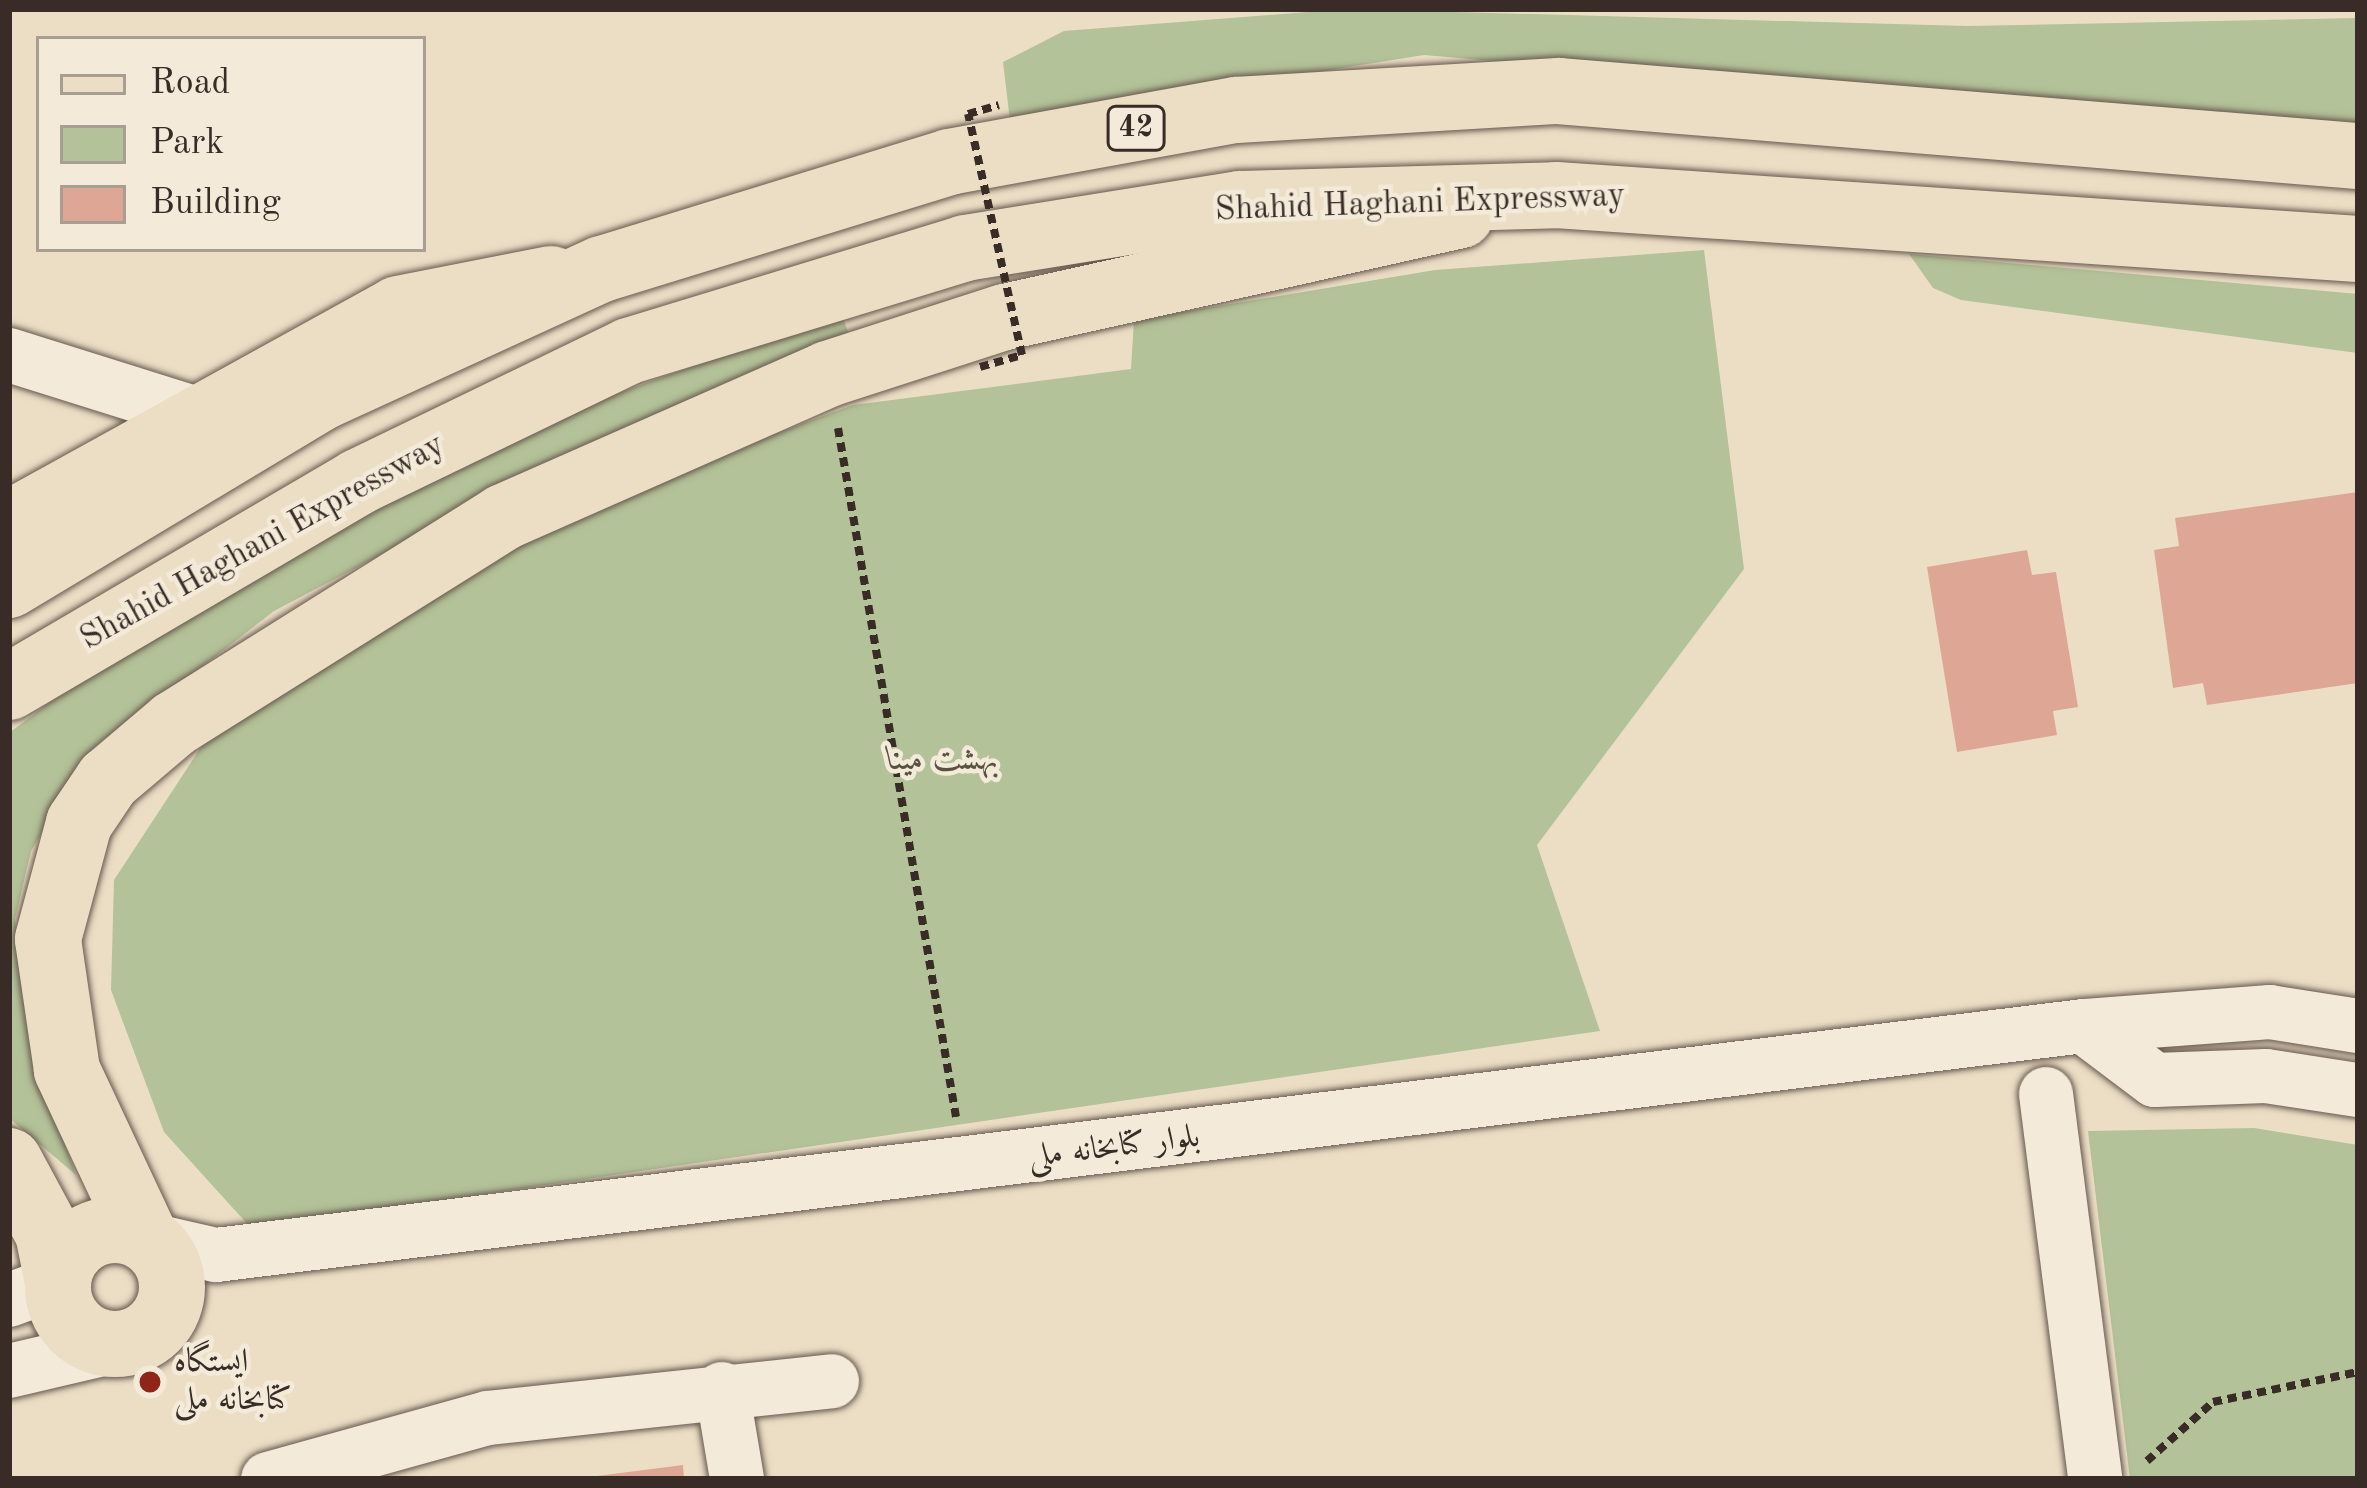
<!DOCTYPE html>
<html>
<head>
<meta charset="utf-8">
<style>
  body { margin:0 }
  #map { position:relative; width:2367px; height:1488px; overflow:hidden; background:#ecdec5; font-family:"Old Standard TT",Amiri,serif }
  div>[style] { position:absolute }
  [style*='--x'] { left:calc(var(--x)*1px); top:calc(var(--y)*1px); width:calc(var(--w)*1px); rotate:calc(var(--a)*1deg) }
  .green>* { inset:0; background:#b3c298 }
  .building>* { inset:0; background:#dea694 }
  .path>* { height:8px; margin-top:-4px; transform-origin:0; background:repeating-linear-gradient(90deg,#392c27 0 9px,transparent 0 15px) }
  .roads { filter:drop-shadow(0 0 3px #66584e) drop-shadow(0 0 3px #66584e) }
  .minor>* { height:54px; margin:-27px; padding:0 27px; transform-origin:27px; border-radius:27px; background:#f3ead9 }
  .major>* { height:66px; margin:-33px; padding:0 33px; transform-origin:33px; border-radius:33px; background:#ecdec5 }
  .major>.ring { margin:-33px; padding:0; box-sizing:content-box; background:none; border:66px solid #ecdec5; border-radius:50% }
  .highway>* { height:66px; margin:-33px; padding:0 33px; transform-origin:33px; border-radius:33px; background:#ecdec5 }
  .path-bridge>* { height:8px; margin-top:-4px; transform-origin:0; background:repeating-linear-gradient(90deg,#392c27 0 9px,transparent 0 15px) }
  .dots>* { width:33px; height:33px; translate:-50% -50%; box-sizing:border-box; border:6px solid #f3ead9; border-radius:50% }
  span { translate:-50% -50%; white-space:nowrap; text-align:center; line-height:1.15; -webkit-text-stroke:9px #f3ead9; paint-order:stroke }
  .shield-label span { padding:3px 9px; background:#f3ead9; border:3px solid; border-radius:9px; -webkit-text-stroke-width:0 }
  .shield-label { font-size:30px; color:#392c27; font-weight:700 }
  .street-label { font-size:33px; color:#392c27 }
  .park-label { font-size:33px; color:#585243; font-style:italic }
  .poi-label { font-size:33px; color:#392c27 }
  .left { translate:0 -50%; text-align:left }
  .frame { position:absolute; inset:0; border:12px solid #392c27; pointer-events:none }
  .legend { position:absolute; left:36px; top:36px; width:390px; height:216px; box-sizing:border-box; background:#f3ead9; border:3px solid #a99e92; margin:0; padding:15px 21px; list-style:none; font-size:36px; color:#392c27 }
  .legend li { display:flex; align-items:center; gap:24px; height:60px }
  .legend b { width:60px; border:3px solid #a99e92 }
</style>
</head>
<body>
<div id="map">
  <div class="green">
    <i style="clip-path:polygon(1346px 9px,1967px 26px,2358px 18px,2358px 134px,1424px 55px,1010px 121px,1003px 62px,1064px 31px)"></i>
    <i style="clip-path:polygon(1704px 250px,1744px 569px,1537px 845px,1600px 1031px,251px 1228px,164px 1132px,111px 990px,114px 880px,207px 738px,542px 520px,853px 405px,1131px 369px,1134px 320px,1435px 270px)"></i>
    <i style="clip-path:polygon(1909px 254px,2358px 294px,2358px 353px,1961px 300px,1933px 288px)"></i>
    <i style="clip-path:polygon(841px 313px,855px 350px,526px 478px,274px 611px,90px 753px,31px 851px,15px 919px,29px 1042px,76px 1175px,9px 1118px,9px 733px,99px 665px,496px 437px)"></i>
    <i style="clip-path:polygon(2254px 1128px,2358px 1145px,2358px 1479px,2130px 1479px,2088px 1131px)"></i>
  </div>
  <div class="building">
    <i style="clip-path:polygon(2358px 492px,2358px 683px,2207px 705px,2203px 683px,2173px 688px,2154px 550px,2179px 546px,2175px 518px)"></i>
    <i style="clip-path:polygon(2027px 550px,2032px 575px,2056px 572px,2078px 707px,2053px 711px,2057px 735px,1957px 752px,1927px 567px)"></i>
    <i style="clip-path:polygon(683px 1465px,684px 1479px,597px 1479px,597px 1476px)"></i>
  </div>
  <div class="path">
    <i style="--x:838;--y:428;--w:699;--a:80.28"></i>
    <i style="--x:2147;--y:1461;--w:89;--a:-41.8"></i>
    <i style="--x:2213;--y:1402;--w:148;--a:-11.7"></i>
  </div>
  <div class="roads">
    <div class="minor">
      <i style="--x:9;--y:355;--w:197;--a:17.4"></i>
      <i style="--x:2358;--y:1026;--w:89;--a:-171"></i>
      <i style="--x:2270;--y:1012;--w:188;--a:175.7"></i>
      <i style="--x:2083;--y:1026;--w:90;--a:36.9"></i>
      <i style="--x:2155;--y:1080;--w:111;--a:-2.1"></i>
      <i style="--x:2266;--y:1076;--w:93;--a:8.7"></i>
      <i style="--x:2046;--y:1094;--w:388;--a:82.7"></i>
      <i style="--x:146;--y:1239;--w:72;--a:12.9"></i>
      <i style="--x:216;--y:1255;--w:1881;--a:-6.99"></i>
      <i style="--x:9;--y:1300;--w:52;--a:-20.2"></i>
      <i style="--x:9;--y:1371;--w:127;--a:-13.2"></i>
      <i style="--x:722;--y:1389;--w:91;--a:80.5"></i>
      <i style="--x:268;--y:1479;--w:228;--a:-15.5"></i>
      <i style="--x:488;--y:1418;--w:346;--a:-6.1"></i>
    </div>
    <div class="major">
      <i style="--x:9;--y:524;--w:444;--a:-28.9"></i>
      <i style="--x:398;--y:309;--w:156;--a:-11.1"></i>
      <i style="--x:9;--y:1161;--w:82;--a:61.6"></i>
      <i style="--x:48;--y:1233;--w:50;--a:78.5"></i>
      <i class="ring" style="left:58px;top:1230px;width:48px;height:48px"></i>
      <i style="--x:146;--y:1239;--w:187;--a:-115.1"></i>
      <i style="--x:67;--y:1070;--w:132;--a:-98.3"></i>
      <i style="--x:48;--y:939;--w:120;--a:-75"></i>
      <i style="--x:79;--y:823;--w:52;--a:-56"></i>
      <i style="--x:108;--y:780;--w:87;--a:-40.3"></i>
      <i style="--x:174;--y:724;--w:390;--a:-32.1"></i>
      <i style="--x:504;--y:517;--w:354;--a:-23.8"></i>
      <i style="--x:828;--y:374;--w:186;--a:-17.9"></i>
      <i style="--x:1005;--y:317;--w:467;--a:-12.6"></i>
    </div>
    <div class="highway">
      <i style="--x:9;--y:585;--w:365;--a:-31"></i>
      <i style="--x:322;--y:397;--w:308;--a:-24.6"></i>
      <i style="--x:602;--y:269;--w:363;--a:-17.1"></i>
      <i style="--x:949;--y:162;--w:292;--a:-10.3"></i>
      <i style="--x:1236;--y:110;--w:323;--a:-3.4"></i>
      <i style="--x:1558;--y:91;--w:803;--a:4.65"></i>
      <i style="--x:9;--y:687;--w:405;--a:-30.4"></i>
      <i style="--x:358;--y:482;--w:301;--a:-25.8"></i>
      <i style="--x:629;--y:351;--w:351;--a:-17"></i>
      <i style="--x:965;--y:248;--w:278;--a:-9.1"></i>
      <i style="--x:1240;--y:204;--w:316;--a:-1.6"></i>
      <i style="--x:1556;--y:195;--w:804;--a:3.85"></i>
    </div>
  </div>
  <div class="path-bridge">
    <i style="--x:980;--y:367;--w:44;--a:-15.9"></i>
    <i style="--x:1022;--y:355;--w:247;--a:-102.6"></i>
    <i style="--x:968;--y:114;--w:32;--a:-16"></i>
  </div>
  <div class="dots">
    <i style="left:150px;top:1382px;background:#8f2418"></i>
  </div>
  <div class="shield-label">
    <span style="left:1136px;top:128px">42</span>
  </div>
  <div class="street-label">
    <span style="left:1420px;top:204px;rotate:-2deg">Shahid Haghani Expressway</span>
    <span style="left:263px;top:543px;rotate:-29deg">Shahid Haghani Expressway</span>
    <span style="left:1114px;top:1148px;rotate:-7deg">بلوار کتابخانه ملی</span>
  </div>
  <div class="park-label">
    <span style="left:943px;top:761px">بهشت مينا</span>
  </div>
  <div class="poi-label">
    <span class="left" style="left:174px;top:1382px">ایستگاه<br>کتابخانه ملی</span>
  </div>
  <div class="frame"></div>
  <ul class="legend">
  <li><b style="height:15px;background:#ecdec5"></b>Road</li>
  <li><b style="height:33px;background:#b3c298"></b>Park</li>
  <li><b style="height:33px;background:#dea694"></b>Building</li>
  </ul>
</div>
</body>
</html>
